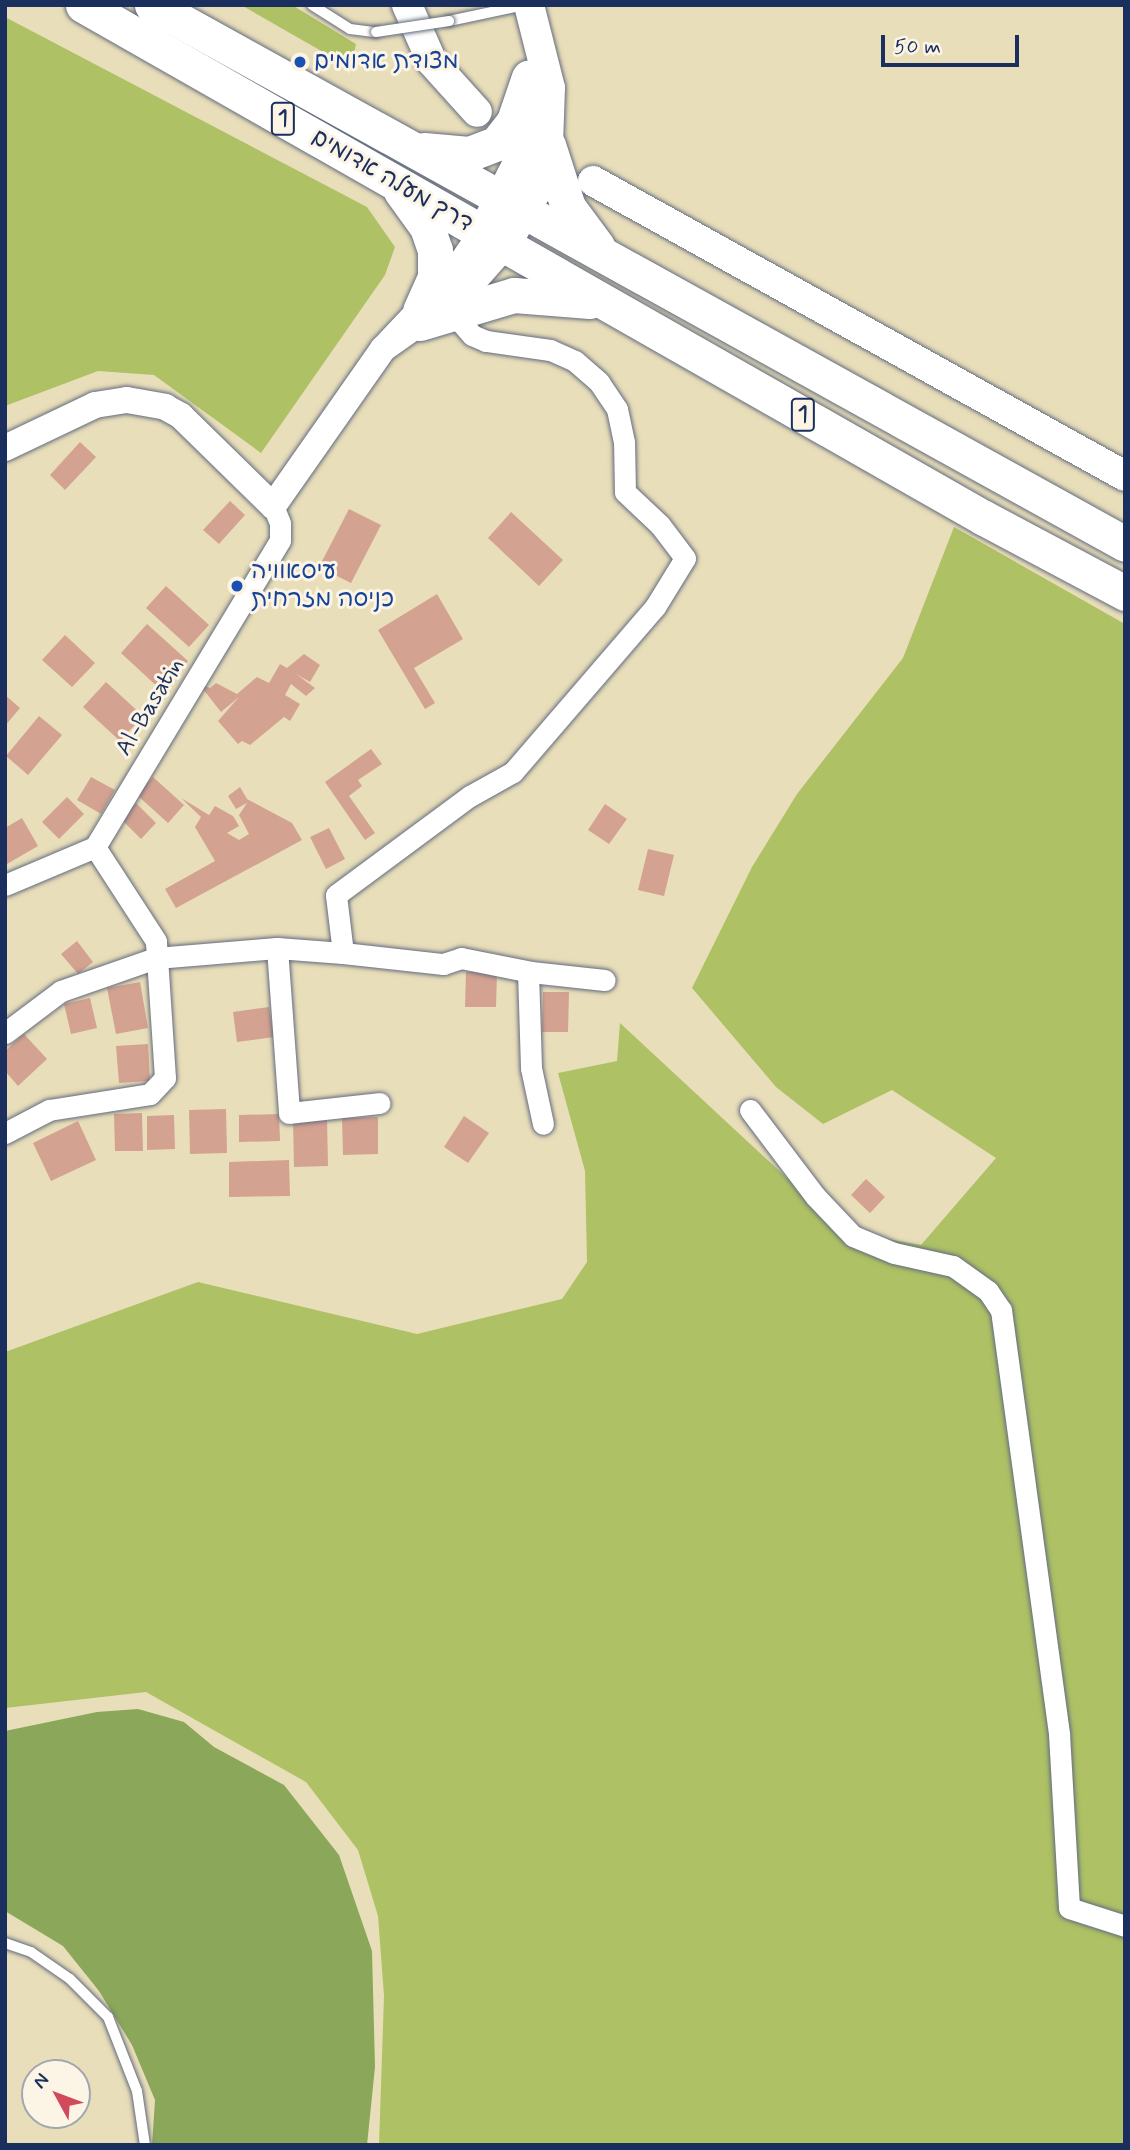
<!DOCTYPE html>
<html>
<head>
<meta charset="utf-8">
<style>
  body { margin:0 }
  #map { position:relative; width:1130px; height:2150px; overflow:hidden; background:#e9deba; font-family:Mynerve,"Playpen Sans Hebrew",sans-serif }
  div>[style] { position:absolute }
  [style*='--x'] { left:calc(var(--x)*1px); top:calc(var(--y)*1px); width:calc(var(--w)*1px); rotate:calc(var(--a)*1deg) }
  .green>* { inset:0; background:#aec165 }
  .forest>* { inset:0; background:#8aa75a }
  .building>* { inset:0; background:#d4a291 }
  .roads { filter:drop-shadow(0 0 2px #636c7e) drop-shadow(0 0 2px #636c7e) }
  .service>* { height:10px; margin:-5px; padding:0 5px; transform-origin:5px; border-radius:5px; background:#fff }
  .minor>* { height:21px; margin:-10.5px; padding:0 10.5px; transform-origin:10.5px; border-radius:10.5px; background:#fff }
  .tertiary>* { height:26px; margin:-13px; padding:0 13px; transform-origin:13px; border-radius:13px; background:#fff }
  .secondary>* { height:30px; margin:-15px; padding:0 15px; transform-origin:15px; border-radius:15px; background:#fff }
  .trunk>* { height:35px; margin:-17.5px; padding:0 17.5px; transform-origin:17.5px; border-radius:17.5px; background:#fff }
  .bridges { filter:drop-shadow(0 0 2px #636c7e) drop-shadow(0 0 2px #636c7e) }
  .service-bridge>* { height:10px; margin:-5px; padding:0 5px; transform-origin:5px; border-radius:5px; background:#fff }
  .dots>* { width:19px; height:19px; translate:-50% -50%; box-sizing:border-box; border:4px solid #fcf5e5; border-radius:50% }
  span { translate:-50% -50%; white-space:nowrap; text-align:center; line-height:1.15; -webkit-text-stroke:6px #fcf5e5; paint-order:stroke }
  .shield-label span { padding:2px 5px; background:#fcf5e5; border:2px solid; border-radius:5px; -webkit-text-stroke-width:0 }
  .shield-label { font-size:23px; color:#1b2f5e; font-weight:700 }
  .transit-label { font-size:24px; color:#164399 }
  .left { translate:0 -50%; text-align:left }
  .street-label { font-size:24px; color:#1b2f5e }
  .frame { position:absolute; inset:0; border:7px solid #1b2f5e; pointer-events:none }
  .north { position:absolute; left:21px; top:2059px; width:70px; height:70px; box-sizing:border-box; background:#fcf5e5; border:2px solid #a2a6af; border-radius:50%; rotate:311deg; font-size:19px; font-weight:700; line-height:28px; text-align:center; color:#1b2f5e }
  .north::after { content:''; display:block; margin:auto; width:24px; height:32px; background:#d1495b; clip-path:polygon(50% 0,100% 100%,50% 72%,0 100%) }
  .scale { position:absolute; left:881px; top:35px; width:138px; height:32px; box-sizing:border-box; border:4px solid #1b2f5e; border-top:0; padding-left:9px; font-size:21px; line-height:24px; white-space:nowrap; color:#1b2f5e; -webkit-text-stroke:5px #fcf5e5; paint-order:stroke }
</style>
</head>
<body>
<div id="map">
  <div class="green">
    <i style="clip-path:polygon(241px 5px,292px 5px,356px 44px,351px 68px)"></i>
    <i style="clip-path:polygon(5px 17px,367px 207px,395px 247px,385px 275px,261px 453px,154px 375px,98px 371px,5px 406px)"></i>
    <i style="clip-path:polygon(954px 527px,1125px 624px,1125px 2145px,379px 2145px,384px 1996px,378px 1916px,358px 1850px,306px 1782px,146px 1692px,5px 1708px,5px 1352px,198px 1282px,417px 1334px,562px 1299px,587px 1262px,585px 1171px,558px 1073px,617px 1061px,620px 1023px,844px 1231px,921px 1245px,996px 1158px,892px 1090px,823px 1124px,776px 1087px,692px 988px,752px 867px,797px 794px,903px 658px)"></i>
  </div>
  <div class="forest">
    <i style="clip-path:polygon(138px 1709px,184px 1722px,214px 1747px,284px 1785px,339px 1855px,372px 1951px,375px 2067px,367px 2145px,152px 2145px,155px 2100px,132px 2045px,99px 1991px,63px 1946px,5px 1911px,5px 1731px,97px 1712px)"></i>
  </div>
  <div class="building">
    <i style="clip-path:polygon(80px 442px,96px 457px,65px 490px,50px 475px)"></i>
    <i style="clip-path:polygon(230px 501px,245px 515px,219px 544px,203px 530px)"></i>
    <i style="clip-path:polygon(349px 509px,381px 525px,351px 583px,319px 567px)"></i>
    <i style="clip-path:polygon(511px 512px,563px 560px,539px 586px,488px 538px)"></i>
    <i style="clip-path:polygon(166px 586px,209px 625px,189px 647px,146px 608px)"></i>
    <i style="clip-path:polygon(437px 594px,463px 639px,414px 668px,435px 703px,425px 709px,378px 630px)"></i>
    <i style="clip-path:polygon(147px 624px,188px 661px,161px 690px,121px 653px)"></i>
    <i style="clip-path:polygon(65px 635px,95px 663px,72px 687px,42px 660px)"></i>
    <i style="clip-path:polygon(304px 654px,320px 665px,310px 682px,296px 674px,315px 688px,306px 696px,291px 684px,285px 695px,300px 704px,290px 721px,284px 717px,250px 745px,242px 741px,238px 744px,218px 721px,239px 697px,221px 712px,199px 684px,210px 688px,216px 683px,237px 694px,257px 677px,269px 683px,280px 664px,287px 668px)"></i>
    <i style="clip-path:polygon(106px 682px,143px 716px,120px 741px,83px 707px)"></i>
    <i style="clip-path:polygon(5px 695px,20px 708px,5px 726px)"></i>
    <i style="clip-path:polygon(39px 716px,62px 735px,28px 775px,6px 756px)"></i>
    <i style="clip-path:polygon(371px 749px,382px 764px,358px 780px,362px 786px,349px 796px,375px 833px,365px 840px,325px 782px)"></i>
    <i style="clip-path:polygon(91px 777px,115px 790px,101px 814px,77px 800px)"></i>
    <i style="clip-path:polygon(153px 777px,184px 805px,168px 823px,137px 795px)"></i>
    <i style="clip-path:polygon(240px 787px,247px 799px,292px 823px,302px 840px,176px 908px,165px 889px,215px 861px,195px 827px,201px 817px,181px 798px,209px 815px,215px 806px,233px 816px,239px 826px,227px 833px,239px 840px,249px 834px,239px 815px,247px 803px,236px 809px,228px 796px)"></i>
    <i style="clip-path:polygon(67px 797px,84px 814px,59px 839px,42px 822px)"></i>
    <i style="clip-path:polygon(136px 803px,156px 823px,141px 839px,121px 819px)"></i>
    <i style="clip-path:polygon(605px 804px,627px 819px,609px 844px,588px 830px)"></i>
    <i style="clip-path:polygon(22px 818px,38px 846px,7px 864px,5px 828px)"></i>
    <i style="clip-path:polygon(329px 828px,345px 859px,326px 869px,310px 837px)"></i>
    <i style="clip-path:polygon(648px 849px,674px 855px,664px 896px,638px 890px)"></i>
    <i style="clip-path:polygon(77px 941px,93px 962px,78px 974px,61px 954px)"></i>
    <i style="clip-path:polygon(466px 972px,497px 972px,496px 1007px,465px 1007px)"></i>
    <i style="clip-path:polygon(140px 982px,148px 1028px,116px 1034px,107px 988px)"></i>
    <i style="clip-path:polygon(543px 992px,569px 992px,568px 1032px,542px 1032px)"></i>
    <i style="clip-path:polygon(90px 998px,97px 1028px,71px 1034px,64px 1004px)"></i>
    <i style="clip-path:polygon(269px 1007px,274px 1037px,237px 1042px,233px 1012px)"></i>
    <i style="clip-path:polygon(24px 1034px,47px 1059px,18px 1086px,5px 1071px,5px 1051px)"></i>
    <i style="clip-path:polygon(148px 1044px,150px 1081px,119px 1083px,116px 1046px)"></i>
    <i style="clip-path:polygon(226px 1109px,227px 1153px,190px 1154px,189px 1110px)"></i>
    <i style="clip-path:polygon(142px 1113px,143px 1151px,115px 1151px,114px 1114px)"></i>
    <i style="clip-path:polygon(279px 1114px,280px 1141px,239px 1142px,239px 1115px)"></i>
    <i style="clip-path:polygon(174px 1115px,175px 1149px,147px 1150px,147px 1116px)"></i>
    <i style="clip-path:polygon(464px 1116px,489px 1133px,468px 1163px,444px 1147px)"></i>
    <i style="clip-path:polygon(378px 1117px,378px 1154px,343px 1155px,342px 1118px)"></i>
    <i style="clip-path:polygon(327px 1119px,328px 1166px,294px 1167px,293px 1120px)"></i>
    <i style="clip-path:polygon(78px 1121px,96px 1160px,51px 1181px,33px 1143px)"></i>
    <i style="clip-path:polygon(289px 1160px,290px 1196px,229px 1197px,229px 1162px)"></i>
    <i style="clip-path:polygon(866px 1179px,885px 1197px,870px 1213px,851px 1195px)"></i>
  </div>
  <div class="roads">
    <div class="service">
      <i style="--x:312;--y:5;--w:45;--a:32.3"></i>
      <i style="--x:350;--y:29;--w:26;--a:7"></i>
      <i style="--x:449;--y:21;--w:78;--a:-11.9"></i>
      <i style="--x:5;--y:1943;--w:28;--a:19"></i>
      <i style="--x:31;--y:1952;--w:47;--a:34.7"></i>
      <i style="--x:70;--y:1979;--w:54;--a:45"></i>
      <i style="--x:108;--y:2017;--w:79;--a:68.6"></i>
      <i style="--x:137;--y:2091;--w:55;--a:81.6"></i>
    </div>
    <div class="minor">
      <i style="--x:5;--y:885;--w:98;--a:-22.9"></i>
      <i style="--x:95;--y:847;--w:358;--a:-58.9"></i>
      <i style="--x:280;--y:540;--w:17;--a:-90"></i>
      <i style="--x:280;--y:523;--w:18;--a:-112"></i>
      <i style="--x:277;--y:948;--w:165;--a:85.8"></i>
      <i style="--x:289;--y:1113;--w:91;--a:-6.3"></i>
      <i style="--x:343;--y:953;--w:101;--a:6.3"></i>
      <i style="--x:443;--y:964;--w:19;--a:-18"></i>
      <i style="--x:461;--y:958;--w:71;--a:11.3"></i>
      <i style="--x:531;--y:972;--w:74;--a:6.2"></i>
      <i style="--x:528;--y:972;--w:96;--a:88.2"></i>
      <i style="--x:531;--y:1068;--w:57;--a:77.9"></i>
      <i style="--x:5;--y:1033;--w:70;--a:-36.9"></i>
      <i style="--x:61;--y:991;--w:101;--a:-19.2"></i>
      <i style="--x:156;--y:958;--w:121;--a:-4.7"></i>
      <i style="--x:277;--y:948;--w:66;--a:4.3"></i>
      <i style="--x:343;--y:953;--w:58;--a:-96.9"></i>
      <i style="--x:336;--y:895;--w:167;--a:-36.5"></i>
      <i style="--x:470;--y:796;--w:49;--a:-29.2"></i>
      <i style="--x:513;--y:772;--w:218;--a:-49.3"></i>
      <i style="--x:655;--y:607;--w:57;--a:-58.5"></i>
      <i style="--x:685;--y:558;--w:41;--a:-127.1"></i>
      <i style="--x:660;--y:525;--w:48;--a:-136.7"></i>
      <i style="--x:625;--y:492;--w:50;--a:-91.1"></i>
      <i style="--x:624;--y:442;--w:34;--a:-102"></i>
      <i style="--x:617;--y:409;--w:32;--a:-124"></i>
      <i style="--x:599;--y:382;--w:32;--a:-139"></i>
      <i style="--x:575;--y:361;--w:27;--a:-156"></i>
      <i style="--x:550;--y:350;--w:65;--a:-172"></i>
      <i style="--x:486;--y:341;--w:15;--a:-157"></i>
      <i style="--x:472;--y:335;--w:40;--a:-131"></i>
      <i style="--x:750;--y:1110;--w:108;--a:52.9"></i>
      <i style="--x:815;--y:1196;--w:55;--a:46.5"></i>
      <i style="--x:853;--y:1236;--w:44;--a:22.5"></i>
      <i style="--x:894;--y:1253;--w:60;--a:12.4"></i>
      <i style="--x:953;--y:1266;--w:43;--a:35.5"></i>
      <i style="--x:988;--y:1291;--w:23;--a:56"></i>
      <i style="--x:1001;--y:1310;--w:428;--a:82.2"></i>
      <i style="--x:1059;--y:1734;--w:174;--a:86.7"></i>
      <i style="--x:1069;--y:1908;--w:59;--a:17.8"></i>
      <i style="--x:5;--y:1133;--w:50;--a:-27.6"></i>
      <i style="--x:49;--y:1110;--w:102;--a:-9"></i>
      <i style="--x:150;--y:1094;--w:22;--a:-47"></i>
      <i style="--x:165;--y:1078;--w:137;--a:-93.8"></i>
      <i style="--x:156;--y:941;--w:112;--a:-123"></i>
    </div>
    <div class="tertiary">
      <i style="--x:482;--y:233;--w:52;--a:124.9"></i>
      <i style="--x:452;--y:276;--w:100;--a:133.4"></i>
      <i style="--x:383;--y:349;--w:100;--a:-35.3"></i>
      <i style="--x:465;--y:291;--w:60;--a:-48.4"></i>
      <i style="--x:5;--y:448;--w:100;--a:-25.5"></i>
      <i style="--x:95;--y:405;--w:32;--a:-9"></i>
      <i style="--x:127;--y:400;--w:39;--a:10"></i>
      <i style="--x:165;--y:407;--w:18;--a:29"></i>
      <i style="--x:181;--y:416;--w:129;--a:44.4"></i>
      <i style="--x:273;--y:506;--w:192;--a:-55"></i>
    </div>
    <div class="secondary">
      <i style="--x:407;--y:5;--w:62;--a:66.3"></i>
      <i style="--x:432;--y:62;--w:67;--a:48"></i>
      <i style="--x:593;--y:181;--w:608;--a:29.01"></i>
      <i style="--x:482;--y:233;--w:94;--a:-62.9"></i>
      <i style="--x:525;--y:149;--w:59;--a:-84.2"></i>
      <i style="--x:505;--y:246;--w:61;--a:-60.5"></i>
      <i style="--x:535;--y:193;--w:50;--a:-74.8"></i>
      <i style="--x:548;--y:145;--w:57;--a:-88"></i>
      <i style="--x:550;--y:88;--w:86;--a:-104.2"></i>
    </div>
    <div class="trunk">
      <i style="--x:83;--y:5;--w:1037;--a:29.66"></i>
      <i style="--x:984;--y:518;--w:160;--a:28"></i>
      <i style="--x:152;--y:5;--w:1112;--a:28.98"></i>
      <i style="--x:548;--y:145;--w:65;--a:72.1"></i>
      <i style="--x:568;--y:207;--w:49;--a:53.4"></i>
      <i style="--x:424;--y:150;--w:45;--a:5.1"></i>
      <i style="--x:469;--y:154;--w:30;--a:-21"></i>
      <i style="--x:497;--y:143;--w:28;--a:-52"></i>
      <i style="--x:514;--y:121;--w:46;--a:-71.2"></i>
      <i style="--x:401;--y:191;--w:44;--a:54.2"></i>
      <i style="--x:427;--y:227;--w:24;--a:71"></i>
      <i style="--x:435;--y:250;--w:27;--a:90"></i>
      <i style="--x:435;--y:277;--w:36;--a:114"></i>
      <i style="--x:420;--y:323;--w:98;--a:-16.6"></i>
      <i style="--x:514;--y:295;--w:76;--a:4.5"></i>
    </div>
  </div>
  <div class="bridges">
    <div class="service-bridge">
      <i style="--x:376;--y:32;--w:74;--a:-8.6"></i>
    </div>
  </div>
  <div class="dots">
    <i style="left:300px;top:62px;background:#1a4fb4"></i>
    <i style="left:237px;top:586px;background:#1a4fb4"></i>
  </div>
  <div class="shield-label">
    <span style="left:283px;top:119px">1</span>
    <span style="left:803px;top:415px">1</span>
  </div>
  <div class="transit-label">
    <span class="left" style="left:314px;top:62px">מצודת אדומים</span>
    <span class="left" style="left:251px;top:586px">עיסאוויה<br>כניסה מזרחית</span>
  </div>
  <div class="street-label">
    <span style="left:392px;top:181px;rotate:30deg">דרך מעלה אדומים</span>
    <span style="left:150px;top:707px;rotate:-59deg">Al-Basatin</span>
  </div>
  <div class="frame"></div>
  <div class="north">N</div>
  <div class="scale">50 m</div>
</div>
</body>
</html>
